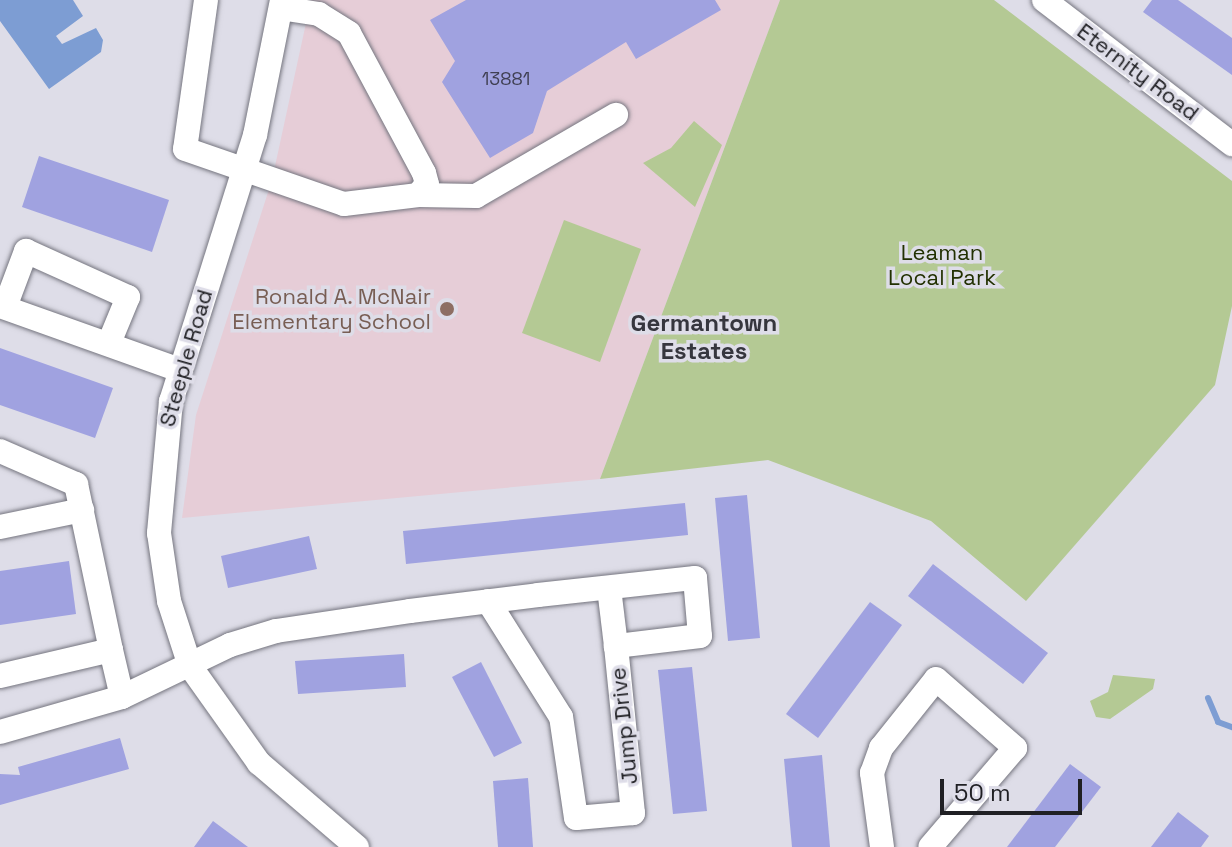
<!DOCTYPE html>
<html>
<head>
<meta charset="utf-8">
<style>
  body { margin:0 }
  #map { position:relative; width:1232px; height:847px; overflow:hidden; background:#dedde8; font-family:"Space Grotesk",sans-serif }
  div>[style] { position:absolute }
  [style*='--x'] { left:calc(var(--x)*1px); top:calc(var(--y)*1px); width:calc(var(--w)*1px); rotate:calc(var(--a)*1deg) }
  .education>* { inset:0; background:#e6cdd7 }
  .green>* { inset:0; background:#b4c994 }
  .water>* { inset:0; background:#7d9dd3 }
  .stream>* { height:6px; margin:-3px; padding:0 3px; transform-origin:3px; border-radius:3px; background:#7d9dd3 }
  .building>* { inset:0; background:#a0a2e0 }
  .roads { filter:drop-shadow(0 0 2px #75757f) drop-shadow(0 0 2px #75757f) }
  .minor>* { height:24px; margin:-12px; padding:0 12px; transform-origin:12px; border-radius:12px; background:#fff }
  .dots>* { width:22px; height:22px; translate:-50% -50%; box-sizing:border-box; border:4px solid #dedde8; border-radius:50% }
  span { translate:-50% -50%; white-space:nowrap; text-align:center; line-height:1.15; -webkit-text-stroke:7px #dedde8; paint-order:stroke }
  .number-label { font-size:18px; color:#404053 }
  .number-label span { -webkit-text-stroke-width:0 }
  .street-label { font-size:22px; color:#202024 }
  .park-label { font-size:22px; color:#223001 }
  .education-label { font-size:22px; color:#785e54 }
  .right { translate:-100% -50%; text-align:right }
  .neighbourhood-label { font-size:24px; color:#36363e; font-weight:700 }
  .scale { position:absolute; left:940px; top:779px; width:142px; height:36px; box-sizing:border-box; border:4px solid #202024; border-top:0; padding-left:10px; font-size:24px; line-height:28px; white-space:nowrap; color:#202024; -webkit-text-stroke:6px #dedde8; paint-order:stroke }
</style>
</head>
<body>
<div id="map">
  <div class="education">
    <i style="clip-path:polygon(311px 0,780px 0,600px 479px,182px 518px,196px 415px,272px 180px)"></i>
  </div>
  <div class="green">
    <i style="clip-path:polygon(780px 0,994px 0,1232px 181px,1232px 306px,1215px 385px,1026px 601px,931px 521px,768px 460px,600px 479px)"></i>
    <i style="clip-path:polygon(694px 121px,722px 145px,695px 207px,643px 163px,671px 148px)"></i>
    <i style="clip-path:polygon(564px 220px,641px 249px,600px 362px,522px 333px)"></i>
    <i style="clip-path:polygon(1113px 675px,1155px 679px,1153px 689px,1110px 719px,1096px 717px,1090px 701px,1108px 692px)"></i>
  </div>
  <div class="water">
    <i style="clip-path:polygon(0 0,73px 0,83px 16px,56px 36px,62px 44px,96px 28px,103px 40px,101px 52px,49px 89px,0 21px)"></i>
  </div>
  <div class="stream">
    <i style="--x:1208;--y:698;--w:26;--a:67"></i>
    <i style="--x:1218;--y:722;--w:15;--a:20"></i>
  </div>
  <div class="building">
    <i style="clip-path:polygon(466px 0,715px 0,721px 10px,636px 59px,626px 42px,547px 91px,533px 133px,490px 158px,442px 82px,455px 61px,430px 20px)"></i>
    <i style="clip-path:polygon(1152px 0,1178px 0,1232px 38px,1232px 75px,1143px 12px)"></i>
    <i style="clip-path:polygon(39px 156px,169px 200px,152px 252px,22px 207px)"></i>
    <i style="clip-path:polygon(0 348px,113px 388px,95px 438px,0 405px)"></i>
    <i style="clip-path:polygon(747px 495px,760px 638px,728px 641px,715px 498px)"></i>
    <i style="clip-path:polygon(685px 503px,688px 535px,406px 564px,403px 531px)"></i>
    <i style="clip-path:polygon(309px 536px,317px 569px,228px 588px,221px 556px)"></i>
    <i style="clip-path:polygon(69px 561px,76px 614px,0 625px,0 571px)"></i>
    <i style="clip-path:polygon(933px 564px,1048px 653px,1023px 684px,908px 596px)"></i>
    <i style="clip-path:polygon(870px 602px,902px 625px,818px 738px,786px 714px)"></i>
    <i style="clip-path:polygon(404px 654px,406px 687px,298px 694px,295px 661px)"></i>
    <i style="clip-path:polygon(481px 662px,522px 743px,494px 757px,452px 677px)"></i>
    <i style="clip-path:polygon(692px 667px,707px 811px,673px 814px,658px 670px)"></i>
    <i style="clip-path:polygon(120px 738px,129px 769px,0 805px,0 774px,20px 775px,18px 767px)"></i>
    <i style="clip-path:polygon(822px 755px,830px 847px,792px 847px,784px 759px)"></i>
    <i style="clip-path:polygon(1070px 764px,1101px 787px,1055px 847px,1007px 847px)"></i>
    <i style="clip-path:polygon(528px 778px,533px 847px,498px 847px,493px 781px)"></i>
    <i style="clip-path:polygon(1178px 812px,1209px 836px,1201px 847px,1151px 847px)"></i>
    <i style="clip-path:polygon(213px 821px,248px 847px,194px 847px)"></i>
  </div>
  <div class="roads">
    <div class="minor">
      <i style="--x:206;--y:0;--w:150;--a:98"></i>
      <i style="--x:185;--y:149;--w:168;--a:19.1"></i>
      <i style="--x:344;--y:204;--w:75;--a:-6.9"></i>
      <i style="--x:418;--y:195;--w:14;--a:-51"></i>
      <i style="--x:427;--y:184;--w:11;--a:-105"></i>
      <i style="--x:424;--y:173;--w:159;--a:-118.2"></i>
      <i style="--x:349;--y:33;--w:36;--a:-148"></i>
      <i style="--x:319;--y:14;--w:38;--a:-171"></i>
      <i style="--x:282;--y:0;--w:138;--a:101.3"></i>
      <i style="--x:255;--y:135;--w:279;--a:107.5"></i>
      <i style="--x:171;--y:401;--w:133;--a:95.2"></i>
      <i style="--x:159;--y:533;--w:69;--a:81.6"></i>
      <i style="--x:169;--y:601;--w:68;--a:72.1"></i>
      <i style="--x:190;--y:666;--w:119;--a:54.6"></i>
      <i style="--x:259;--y:763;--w:129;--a:40.6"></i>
      <i style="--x:1044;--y:0;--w:237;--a:37.5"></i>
      <i style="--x:418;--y:195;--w:58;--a:1"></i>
      <i style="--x:476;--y:196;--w:162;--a:-30.1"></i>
      <i style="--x:0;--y:306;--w:191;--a:19.6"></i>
      <i style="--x:5;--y:307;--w:60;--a:-69.4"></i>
      <i style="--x:26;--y:251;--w:112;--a:24.3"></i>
      <i style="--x:128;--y:297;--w:50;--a:112.4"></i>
      <i style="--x:0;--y:451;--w:83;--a:23.5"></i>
      <i style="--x:76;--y:484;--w:170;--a:78.1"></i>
      <i style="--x:0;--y:527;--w:84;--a:-11.7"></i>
      <i style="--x:609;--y:588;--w:58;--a:83.1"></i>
      <i style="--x:0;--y:676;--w:114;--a:-13.2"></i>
      <i style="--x:111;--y:650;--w:48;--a:76.8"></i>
      <i style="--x:0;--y:732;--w:127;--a:-16"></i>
      <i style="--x:122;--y:697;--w:120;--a:-25.7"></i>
      <i style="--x:230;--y:645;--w:48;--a:-16.9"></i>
      <i style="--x:276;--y:631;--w:135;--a:-8.5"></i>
      <i style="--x:410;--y:611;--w:129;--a:-7.1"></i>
      <i style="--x:538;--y:595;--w:158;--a:-6.2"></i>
      <i style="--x:695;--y:578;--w:58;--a:85.1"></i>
      <i style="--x:700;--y:636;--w:85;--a:173.2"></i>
      <i style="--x:616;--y:646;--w:168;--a:84.2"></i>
      <i style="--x:633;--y:813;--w:57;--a:175"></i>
      <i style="--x:576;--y:818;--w:102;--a:-98.4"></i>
      <i style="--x:561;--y:717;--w:137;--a:-122.2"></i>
      <i style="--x:882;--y:847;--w:75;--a:-97.7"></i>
      <i style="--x:872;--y:773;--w:27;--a:-70"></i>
      <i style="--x:881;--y:748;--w:88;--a:-51.4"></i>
      <i style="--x:936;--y:679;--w:105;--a:41.1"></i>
      <i style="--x:1015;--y:748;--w:130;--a:130.6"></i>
    </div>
  </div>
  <div class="dots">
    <i style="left:447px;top:309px;background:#8d6e63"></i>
  </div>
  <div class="number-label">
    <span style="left:506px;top:79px">13881</span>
  </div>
  <div class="street-label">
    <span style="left:1138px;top:72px;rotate:37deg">Eternity Road</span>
    <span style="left:186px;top:358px;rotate:-74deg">Steeple Road</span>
    <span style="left:624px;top:726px;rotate:-96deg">Jump Drive</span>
  </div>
  <div class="park-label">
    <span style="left:942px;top:265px">Leaman<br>Local Park</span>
  </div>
  <div class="education-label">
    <span class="right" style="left:431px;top:309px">Ronald A. McNair<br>Elementary School</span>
  </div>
  <div class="neighbourhood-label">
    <span style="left:704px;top:337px">Germantown<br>Estates</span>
  </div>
  <div class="scale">50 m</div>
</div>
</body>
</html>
